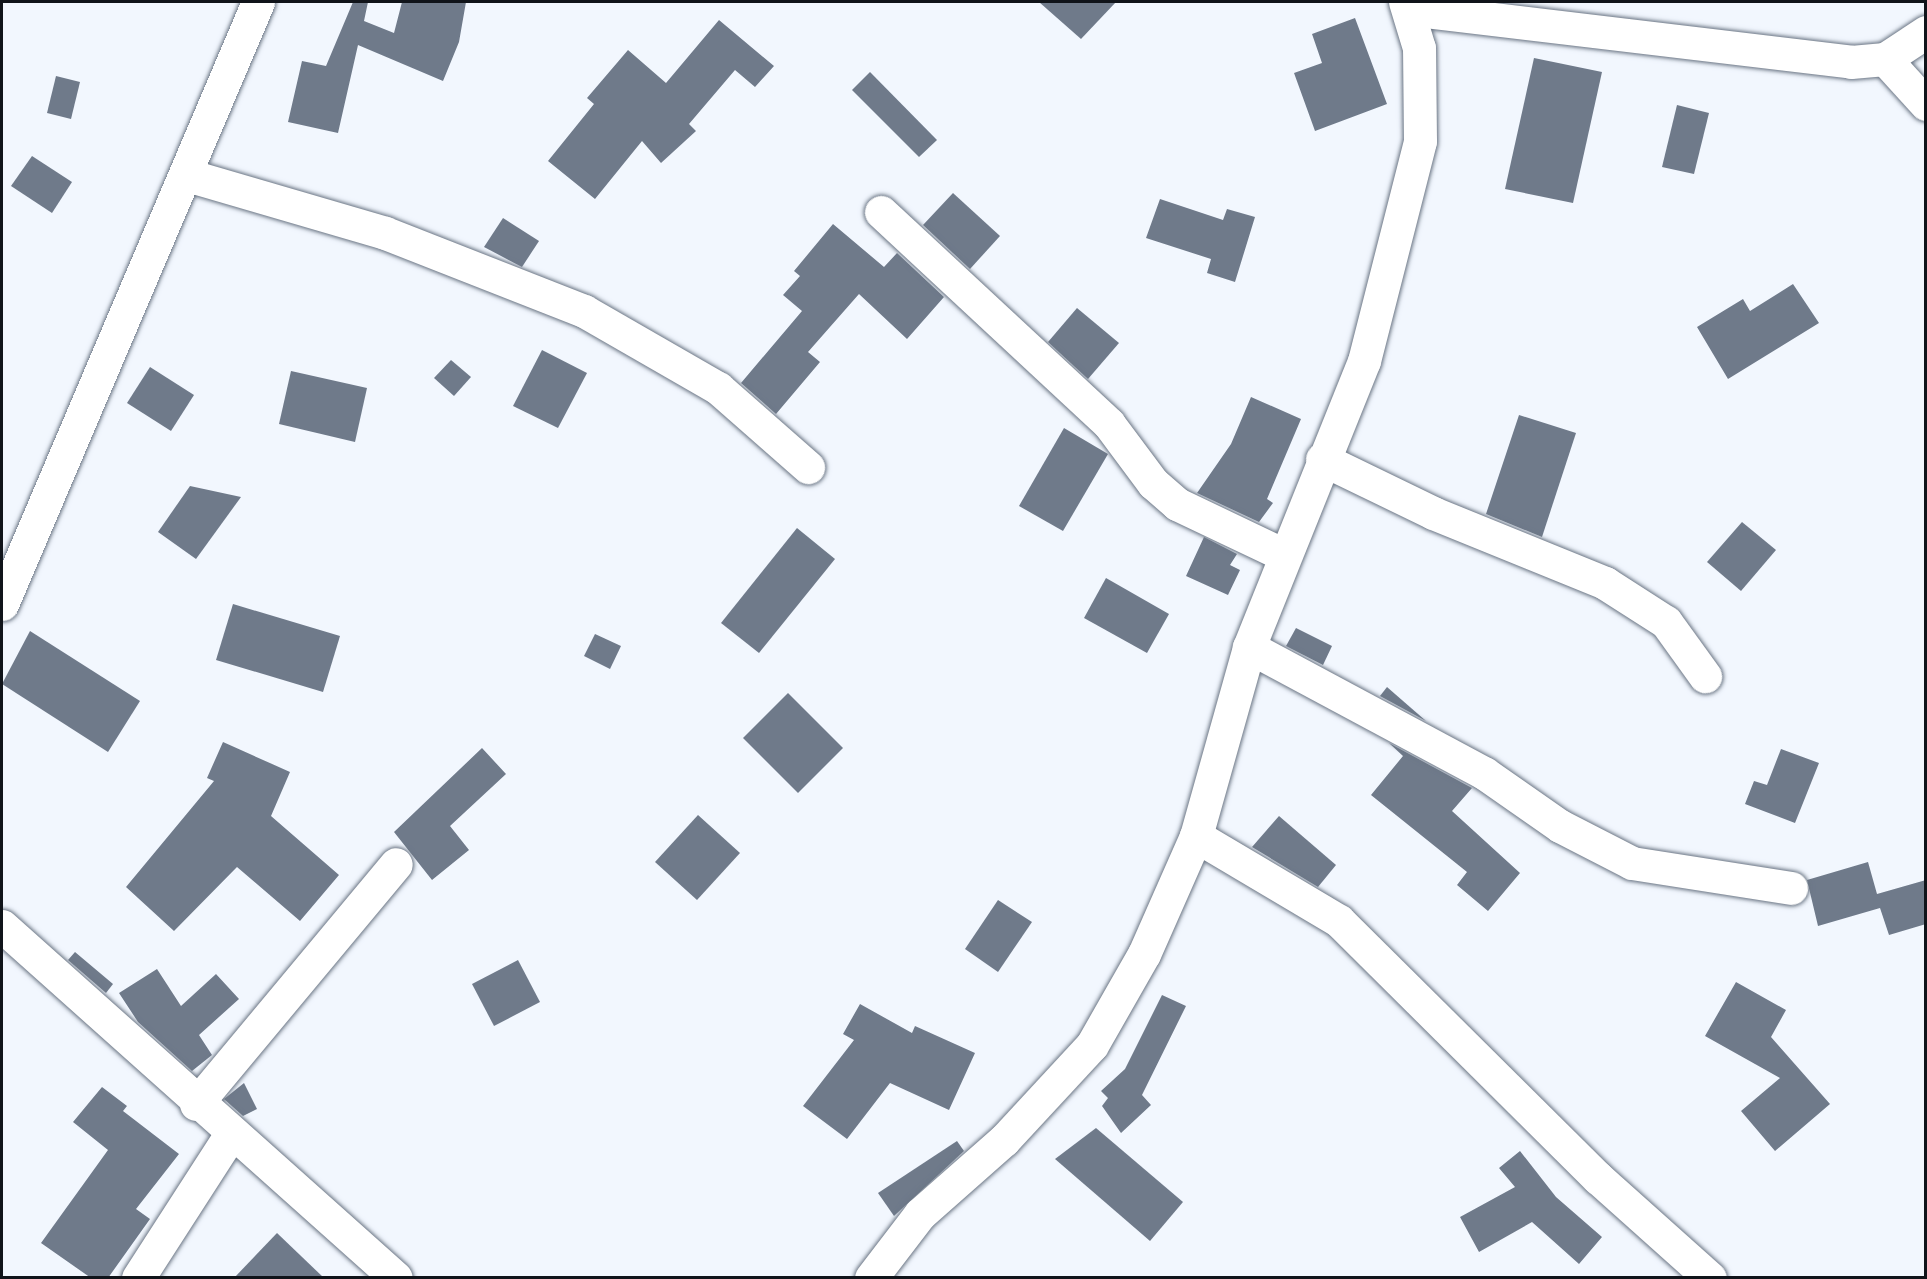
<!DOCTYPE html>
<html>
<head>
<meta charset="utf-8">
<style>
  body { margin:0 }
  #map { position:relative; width:1927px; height:1279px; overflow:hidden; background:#f2f7fe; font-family:Ubuntu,sans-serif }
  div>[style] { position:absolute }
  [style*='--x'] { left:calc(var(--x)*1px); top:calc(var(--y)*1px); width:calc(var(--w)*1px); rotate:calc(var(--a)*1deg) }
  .building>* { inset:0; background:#6f7a8a }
  .roads { filter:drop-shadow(0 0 2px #6a7584) drop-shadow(0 0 2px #6a7584) }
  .minor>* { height:33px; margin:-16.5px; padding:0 16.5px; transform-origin:16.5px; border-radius:16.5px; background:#fff }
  span { translate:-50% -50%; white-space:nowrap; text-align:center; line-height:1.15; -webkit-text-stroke:5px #fff; paint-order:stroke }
  .frame { position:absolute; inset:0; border:3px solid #10141a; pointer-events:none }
</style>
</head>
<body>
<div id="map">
  <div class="building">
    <i style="clip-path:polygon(353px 2px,368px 2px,364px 21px,394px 33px,402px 2px,466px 2px,459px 42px,443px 81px,358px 45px,338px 133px,288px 122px,302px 61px,326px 66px)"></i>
    <i style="clip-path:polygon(1039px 2px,1116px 2px,1081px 39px)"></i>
    <i style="clip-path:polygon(1355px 18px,1387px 104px,1315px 131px,1294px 73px,1322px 63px,1312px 34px)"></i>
    <i style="clip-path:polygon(719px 20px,774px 66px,755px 87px,735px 70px,689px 124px,696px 131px,661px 163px,642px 141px,595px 199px,548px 161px,594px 104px,587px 98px,628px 50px,666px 83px)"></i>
    <i style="clip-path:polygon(1534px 58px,1602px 72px,1573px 203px,1505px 189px)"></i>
    <i style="clip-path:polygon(870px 72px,937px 140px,919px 157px,852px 90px)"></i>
    <i style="clip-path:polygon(56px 76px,80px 82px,71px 119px,47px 113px)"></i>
    <i style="clip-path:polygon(1677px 105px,1709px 113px,1694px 174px,1662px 167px)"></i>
    <i style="clip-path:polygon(32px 156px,72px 182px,52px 213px,11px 186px)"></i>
    <i style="clip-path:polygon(953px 193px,1000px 236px,970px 269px,923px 225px)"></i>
    <i style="clip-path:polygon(1160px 199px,1223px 220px,1227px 209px,1255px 217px,1235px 282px,1207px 273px,1211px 259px,1146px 238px)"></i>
    <i style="clip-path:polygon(503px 218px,539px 241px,522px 267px,484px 247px)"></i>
    <i style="clip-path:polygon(833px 224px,884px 267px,897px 253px,944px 297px,907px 339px,859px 294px,808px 352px,820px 362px,776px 414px,741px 383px,802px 311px,783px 295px,800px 276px,794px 271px)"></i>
    <i style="clip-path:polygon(1793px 284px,1819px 323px,1728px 379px,1697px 327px,1743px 299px,1750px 311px)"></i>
    <i style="clip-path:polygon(1077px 308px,1119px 343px,1088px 379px,1048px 342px)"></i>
    <i style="clip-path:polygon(542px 350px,587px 373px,558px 428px,513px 406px)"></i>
    <i style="clip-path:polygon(451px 360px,471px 377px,454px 396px,434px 378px)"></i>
    <i style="clip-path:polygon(150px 367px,194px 395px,171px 431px,127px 403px)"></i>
    <i style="clip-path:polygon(291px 371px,367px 388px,355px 442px,279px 424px)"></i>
    <i style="clip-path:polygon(1251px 397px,1301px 419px,1267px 499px,1273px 503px,1259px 522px,1197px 493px,1231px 444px)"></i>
    <i style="clip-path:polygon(1519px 415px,1576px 433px,1542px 537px,1486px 514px)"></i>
    <i style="clip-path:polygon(1064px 428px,1108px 454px,1063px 531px,1019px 506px)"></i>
    <i style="clip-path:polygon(190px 486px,241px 497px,196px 559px,158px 532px)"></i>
    <i style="clip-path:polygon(1742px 522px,1776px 550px,1741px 591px,1707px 562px)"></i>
    <i style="clip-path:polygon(797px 528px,835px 559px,759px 653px,721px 623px)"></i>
    <i style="clip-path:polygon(1204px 537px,1237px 554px,1230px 565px,1240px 570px,1228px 595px,1186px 576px)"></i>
    <i style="clip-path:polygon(1106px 578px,1169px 614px,1147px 653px,1084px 618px)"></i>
    <i style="clip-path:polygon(233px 604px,340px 636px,323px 692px,216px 660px)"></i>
    <i style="clip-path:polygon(1296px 628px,1332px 646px,1323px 665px,1286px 646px)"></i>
    <i style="clip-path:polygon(30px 631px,140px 701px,108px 752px,2px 684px)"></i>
    <i style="clip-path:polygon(595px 634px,621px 646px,610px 669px,584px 656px)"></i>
    <i style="clip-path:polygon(1387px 687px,1426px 721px,1380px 696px)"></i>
    <i style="clip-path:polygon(788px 693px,843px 748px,798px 793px,743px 738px)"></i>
    <i style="clip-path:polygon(223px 742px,290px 772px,271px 816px,339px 875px,300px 921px,237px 867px,174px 931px,126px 887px,214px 781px,207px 778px)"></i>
    <i style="clip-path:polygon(1389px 743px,1472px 788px,1452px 811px,1520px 873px,1488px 911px,1457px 885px,1467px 872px,1371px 795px,1403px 756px)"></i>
    <i style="clip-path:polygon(482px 748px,506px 774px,450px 826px,469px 850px,432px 880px,394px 832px)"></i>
    <i style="clip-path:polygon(1781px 749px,1819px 763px,1795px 823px,1745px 804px,1754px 781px,1767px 785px)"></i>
    <i style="clip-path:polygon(698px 815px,740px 853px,697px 900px,655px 862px)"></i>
    <i style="clip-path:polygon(1279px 816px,1336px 865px,1318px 887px,1252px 847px)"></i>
    <i style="clip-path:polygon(1868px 862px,1877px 894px,1926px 880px,1926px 924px,1889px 935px,1880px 908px,1818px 926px,1807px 880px)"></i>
    <i style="clip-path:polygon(998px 900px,1032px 922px,998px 972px,965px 949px)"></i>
    <i style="clip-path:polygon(75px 952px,113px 984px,106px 993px,68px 960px)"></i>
    <i style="clip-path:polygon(518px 960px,540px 1002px,494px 1026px,472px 984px)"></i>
    <i style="clip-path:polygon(157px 969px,181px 1006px,216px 974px,239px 999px,199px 1035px,212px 1055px,192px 1071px,138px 1022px,119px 993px)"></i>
    <i style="clip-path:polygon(1736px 982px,1786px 1010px,1771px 1037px,1830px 1104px,1775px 1151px,1741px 1111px,1780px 1078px,1705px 1036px)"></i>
    <i style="clip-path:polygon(1162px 995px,1186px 1006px,1142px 1095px,1151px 1105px,1121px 1133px,1102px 1106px,1108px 1098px,1101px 1091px,1125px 1069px)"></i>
    <i style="clip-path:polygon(860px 1004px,912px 1033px,915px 1026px,975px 1053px,949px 1110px,890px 1083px,847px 1139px,803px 1106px,854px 1040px,843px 1034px)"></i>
    <i style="clip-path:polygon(244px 1083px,257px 1109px,243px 1116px,224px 1099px)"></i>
    <i style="clip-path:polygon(102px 1087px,127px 1106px,123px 1111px,179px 1154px,136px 1209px,150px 1219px,108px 1278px,91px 1278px,41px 1243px,108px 1150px,73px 1122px)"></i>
    <i style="clip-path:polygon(1096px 1128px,1183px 1202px,1150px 1241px,1055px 1159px)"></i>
    <i style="clip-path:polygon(957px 1141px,964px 1151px,894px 1216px,878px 1193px)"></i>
    <i style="clip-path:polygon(1520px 1151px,1556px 1197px,1602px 1237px,1579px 1264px,1532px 1222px,1479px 1252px,1460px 1217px,1515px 1187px,1499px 1168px)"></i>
    <i style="clip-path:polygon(277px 1233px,324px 1278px,234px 1278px)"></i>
  </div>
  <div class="roads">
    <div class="minor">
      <i style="--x:1409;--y:9;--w:445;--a:6.8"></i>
      <i style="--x:1851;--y:62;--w:34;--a:-5"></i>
      <i style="--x:1885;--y:59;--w:49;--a:-33.4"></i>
      <i style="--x:1885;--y:59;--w:61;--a:47.7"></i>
      <i style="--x:187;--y:175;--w:206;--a:16.3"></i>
      <i style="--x:385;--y:233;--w:214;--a:21.4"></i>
      <i style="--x:584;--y:311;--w:155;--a:29.9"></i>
      <i style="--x:718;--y:388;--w:120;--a:41.3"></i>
      <i style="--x:881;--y:212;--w:311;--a:42.9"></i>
      <i style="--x:1109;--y:424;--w:74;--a:53.3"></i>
      <i style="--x:1153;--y:483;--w:32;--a:41"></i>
      <i style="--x:1177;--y:504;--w:116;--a:25.5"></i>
      <i style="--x:1322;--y:459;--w:123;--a:25.9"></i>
      <i style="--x:1433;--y:513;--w:186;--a:22.1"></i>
      <i style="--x:1605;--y:583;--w:72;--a:32.6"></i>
      <i style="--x:1666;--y:622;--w:67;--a:54.2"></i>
      <i style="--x:2;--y:604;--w:654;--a:-66.96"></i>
      <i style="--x:1249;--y:647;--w:267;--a:28.2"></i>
      <i style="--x:1484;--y:773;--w:93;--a:34.9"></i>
      <i style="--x:1560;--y:826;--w:81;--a:27.2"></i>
      <i style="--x:1632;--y:863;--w:161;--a:8.9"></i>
      <i style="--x:1196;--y:836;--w:166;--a:30.7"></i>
      <i style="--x:1339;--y:921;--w:365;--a:44.8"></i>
      <i style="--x:1598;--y:1178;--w:150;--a:41.8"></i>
      <i style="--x:2;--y:926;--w:528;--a:41.78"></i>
      <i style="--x:196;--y:1104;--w:312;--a:-50.2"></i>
      <i style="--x:138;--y:1278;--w:170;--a:-57.2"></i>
      <i style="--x:871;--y:1278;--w:81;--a:-52.6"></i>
      <i style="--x:920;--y:1214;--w:112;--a:-41.4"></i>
      <i style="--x:1004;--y:1140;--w:129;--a:-47.2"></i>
      <i style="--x:1092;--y:1045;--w:105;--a:-60.3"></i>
      <i style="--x:1144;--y:954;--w:129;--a:-66.2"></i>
      <i style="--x:1196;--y:836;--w:196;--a:-74.3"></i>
      <i style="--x:1249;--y:647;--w:308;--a:-68.1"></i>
      <i style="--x:1364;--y:361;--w:227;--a:-75.7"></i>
      <i style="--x:1420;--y:141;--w:93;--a:-90.6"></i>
      <i style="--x:1419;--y:48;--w:48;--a:-106.9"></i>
    </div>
  </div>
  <div class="frame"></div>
</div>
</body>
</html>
